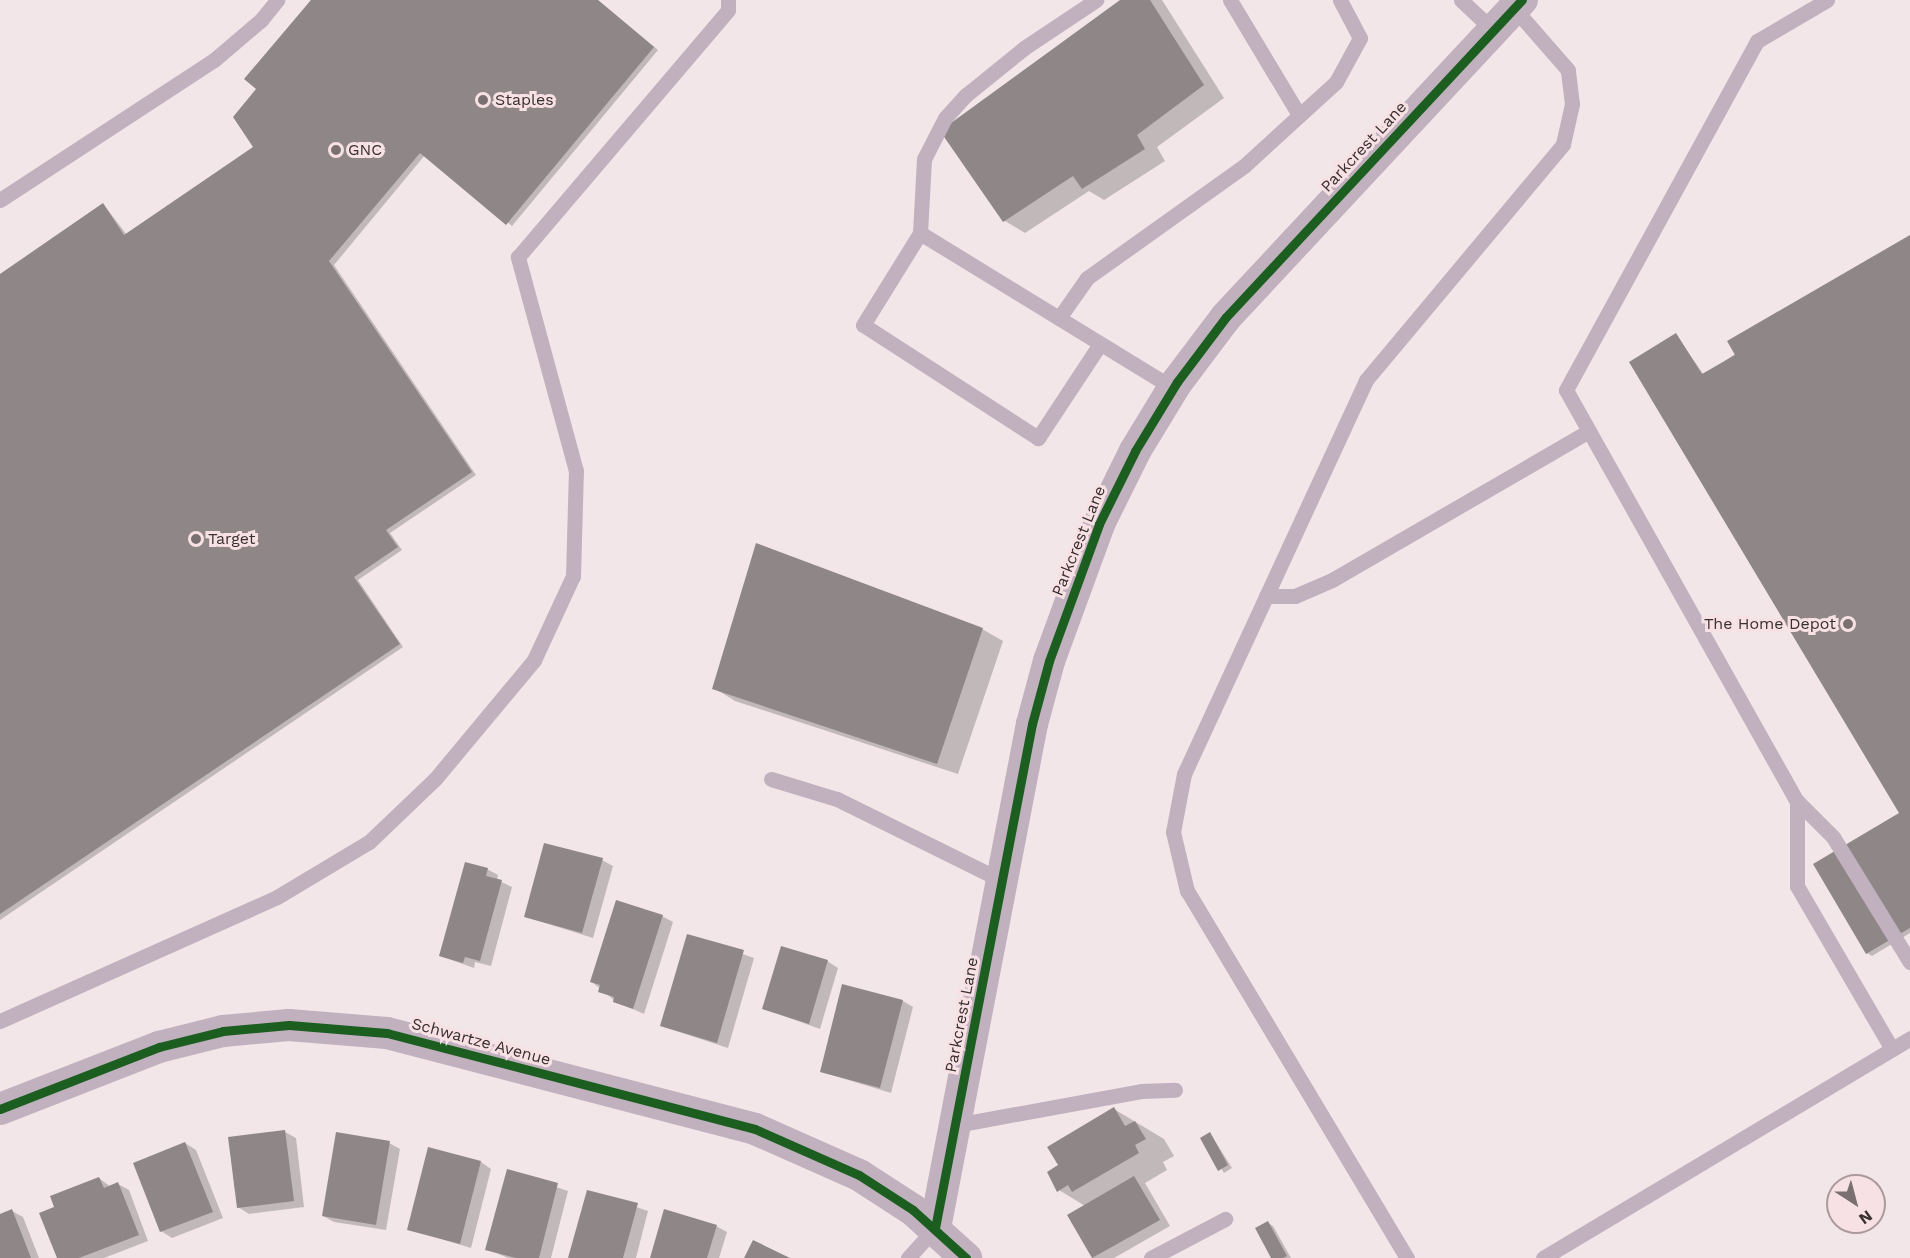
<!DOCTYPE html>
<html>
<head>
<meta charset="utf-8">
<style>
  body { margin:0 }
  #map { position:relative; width:1910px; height:1258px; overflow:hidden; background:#f2e6e8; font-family:"Work Sans",sans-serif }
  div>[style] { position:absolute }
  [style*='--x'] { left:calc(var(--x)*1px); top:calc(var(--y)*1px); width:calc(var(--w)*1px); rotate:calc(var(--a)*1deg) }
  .shadow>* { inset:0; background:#0003 }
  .building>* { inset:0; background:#8f8787 }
  .service>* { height:15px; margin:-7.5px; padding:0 7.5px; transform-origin:7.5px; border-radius:7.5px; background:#c1b0be }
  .minor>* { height:32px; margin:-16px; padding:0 16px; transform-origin:16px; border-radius:16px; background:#c1b0be }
  .cycleway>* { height:9px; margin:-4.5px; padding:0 4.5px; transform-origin:4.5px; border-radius:4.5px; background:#1b5e20 }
  .dots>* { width:16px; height:16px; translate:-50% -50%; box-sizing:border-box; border:3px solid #f7e1e5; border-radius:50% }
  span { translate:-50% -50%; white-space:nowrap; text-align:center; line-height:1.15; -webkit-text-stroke:6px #f7e1e5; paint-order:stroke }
  .poi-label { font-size:16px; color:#393032 }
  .left { translate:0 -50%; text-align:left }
  .right { translate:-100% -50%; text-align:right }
  .street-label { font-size:16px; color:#393032 }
  .north { position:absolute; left:1826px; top:1174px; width:60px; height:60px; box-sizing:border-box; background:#f7e1e5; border:2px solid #ab9a9d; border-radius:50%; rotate:144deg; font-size:16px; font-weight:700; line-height:24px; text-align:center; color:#393032 }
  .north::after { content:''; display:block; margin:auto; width:21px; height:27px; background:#7a7072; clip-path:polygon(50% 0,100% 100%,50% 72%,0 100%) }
</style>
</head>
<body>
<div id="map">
  <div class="shadow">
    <i style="clip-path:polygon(311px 0,598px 0,658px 50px,512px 226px,425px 155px,334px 265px,476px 475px,390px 533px,402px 550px,358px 580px,403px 647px,0 920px,0 275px,104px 205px,127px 235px,255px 148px,258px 89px,246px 79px)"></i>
    <i style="clip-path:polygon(1123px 0,1162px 0,1224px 98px,1157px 147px,1165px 161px,1104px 200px,1089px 191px,1025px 233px,1005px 221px,942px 131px)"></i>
    <i style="clip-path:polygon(1910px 236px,1910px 933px,1872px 956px,1867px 953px,1901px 814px,1676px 335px,1704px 375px)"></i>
    <i style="clip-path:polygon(982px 629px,1003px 641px,958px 774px,735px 701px,714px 688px)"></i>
    <i style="clip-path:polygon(602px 860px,613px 866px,593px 938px,526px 917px)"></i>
    <i style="clip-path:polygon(487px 869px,498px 875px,497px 880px,512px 887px,491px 966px,475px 962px,474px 968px,440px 956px)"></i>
    <i style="clip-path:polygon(662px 916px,673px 922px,644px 1014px,615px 1001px,592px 982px)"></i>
    <i style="clip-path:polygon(688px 935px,754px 958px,728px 1048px,661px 1026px)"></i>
    <i style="clip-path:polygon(827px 961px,838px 968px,820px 1029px,764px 1009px)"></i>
    <i style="clip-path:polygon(903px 1001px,913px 1007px,891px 1093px,822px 1072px)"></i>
    <i style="clip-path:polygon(1114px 1109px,1164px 1139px,1174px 1156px,1163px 1162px,1167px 1170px,1145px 1183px,1170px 1226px,1114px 1258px,1093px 1258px,1069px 1215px,1085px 1206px,1059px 1190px,1060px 1166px)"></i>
    <i style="clip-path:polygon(285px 1132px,296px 1138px,304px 1207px,249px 1214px,238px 1207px)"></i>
    <i style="clip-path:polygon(1210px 1133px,1232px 1168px,1224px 1173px,1202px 1138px)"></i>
    <i style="clip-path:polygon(185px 1143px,196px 1150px,223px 1218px,172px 1238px,161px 1231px)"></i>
    <i style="clip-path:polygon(389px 1143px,400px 1149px,386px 1230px,334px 1222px,323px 1216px)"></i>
    <i style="clip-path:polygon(481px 1162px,491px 1169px,471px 1248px,408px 1229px)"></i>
    <i style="clip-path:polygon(508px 1171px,568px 1191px,551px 1258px,508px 1258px,487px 1249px)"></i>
    <i style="clip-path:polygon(99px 1178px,111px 1187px,118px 1184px,129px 1190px,148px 1241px,104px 1258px,58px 1258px,56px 1208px)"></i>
    <i style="clip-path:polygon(588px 1191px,648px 1211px,636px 1258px,569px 1258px)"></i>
    <i style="clip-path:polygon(12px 1211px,23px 1217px,39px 1258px,0 1258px,0 1216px)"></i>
    <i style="clip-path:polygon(1268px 1223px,1273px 1226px,1291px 1258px,1273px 1258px)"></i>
    <i style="clip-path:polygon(716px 1226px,727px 1232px,719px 1258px,652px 1258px)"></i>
  </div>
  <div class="building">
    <i style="clip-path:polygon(311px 0,598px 0,654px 47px,506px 225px,420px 153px,329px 261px,472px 472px,386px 530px,398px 547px,354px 577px,400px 644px,0 914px,0 274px,103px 203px,124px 235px,253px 147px,233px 117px,256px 89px,244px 79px)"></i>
    <i style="clip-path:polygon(1120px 0,1150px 0,1204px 85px,1137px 135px,1145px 149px,1082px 189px,1073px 176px,1003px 222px,940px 131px)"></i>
    <i style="clip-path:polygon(1910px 235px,1910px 928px,1866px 954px,1813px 864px,1899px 813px,1629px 362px,1676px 333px,1702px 374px,1735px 355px,1727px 341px)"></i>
    <i style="clip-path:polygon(756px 543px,983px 628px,937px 764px,712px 689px)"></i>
    <i style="clip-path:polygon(544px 843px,603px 858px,582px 933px,524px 917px)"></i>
    <i style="clip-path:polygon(465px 862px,488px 868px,486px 876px,502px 880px,480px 961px,465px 957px,463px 963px,439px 956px)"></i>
    <i style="clip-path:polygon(616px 900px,663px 915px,633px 1009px,613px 1002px,614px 997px,598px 992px,600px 985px,590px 982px)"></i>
    <i style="clip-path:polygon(687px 934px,744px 950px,717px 1043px,660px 1026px)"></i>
    <i style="clip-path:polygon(781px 946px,828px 960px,809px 1024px,762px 1009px)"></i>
    <i style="clip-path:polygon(842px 984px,903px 1000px,880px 1088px,820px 1072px)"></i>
    <i style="clip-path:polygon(1114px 1107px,1125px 1126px,1135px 1121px,1146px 1139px,1135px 1145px,1139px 1153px,1072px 1192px,1068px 1185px,1057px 1192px,1047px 1172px,1058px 1165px,1047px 1147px)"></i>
    <i style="clip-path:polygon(285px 1130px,294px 1201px,237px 1208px,228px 1137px)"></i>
    <i style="clip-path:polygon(336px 1132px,390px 1141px,376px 1225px,322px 1216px)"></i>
    <i style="clip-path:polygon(1210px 1132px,1228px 1165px,1218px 1171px,1200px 1138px)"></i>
    <i style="clip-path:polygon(185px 1142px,213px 1212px,160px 1232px,133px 1163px)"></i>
    <i style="clip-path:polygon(428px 1147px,481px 1161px,460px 1244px,407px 1230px)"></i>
    <i style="clip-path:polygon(507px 1169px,558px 1183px,539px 1258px,516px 1258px,485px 1250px)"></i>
    <i style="clip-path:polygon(1134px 1176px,1160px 1220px,1092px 1258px,1067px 1215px)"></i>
    <i style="clip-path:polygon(99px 1177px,104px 1188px,118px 1182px,139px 1235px,79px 1258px,57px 1258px,39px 1213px,54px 1207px,50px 1196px)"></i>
    <i style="clip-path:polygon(587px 1190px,638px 1203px,623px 1258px,568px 1258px)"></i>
    <i style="clip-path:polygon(12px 1209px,31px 1258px,0 1258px,0 1214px)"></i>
    <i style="clip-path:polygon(664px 1209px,717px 1225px,707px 1258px,650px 1258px)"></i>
    <i style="clip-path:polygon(1268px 1221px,1287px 1256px,1283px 1258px,1271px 1258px,1255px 1228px)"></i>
    <i style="clip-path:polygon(753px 1240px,790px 1258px,744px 1258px)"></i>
  </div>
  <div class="service">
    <i style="--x:1230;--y:0;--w:134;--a:59"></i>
    <i style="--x:1461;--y:0;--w:45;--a:43.2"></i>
    <i style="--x:1827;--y:0;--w:81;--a:149.6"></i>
    <i style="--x:1757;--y:41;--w:398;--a:118.7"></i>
    <i style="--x:1566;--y:390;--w:471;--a:60.7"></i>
    <i style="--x:1797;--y:801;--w:85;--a:90"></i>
    <i style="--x:1797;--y:886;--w:189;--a:59.8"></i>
    <i style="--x:0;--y:200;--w:256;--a:-33.2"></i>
    <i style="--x:214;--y:60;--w:62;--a:-40.4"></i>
    <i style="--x:261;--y:20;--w:26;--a:-51"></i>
    <i style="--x:920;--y:233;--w:74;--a:-86.9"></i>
    <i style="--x:924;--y:159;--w:46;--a:-62.9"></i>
    <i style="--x:945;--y:118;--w:31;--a:-48"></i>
    <i style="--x:966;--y:95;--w:75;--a:-39"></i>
    <i style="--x:1024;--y:48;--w:87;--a:-33.7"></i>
    <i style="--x:1059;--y:318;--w:49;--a:-55"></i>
    <i style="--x:1087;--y:278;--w:193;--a:-35.5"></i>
    <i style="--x:1244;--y:166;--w:125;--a:-42.4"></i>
    <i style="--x:1336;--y:82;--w:50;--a:-61.4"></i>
    <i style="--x:1360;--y:38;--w:43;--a:-117.8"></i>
    <i style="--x:1100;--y:344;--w:113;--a:123.4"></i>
    <i style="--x:1038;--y:438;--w:208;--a:-147.1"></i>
    <i style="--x:863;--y:325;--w:108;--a:-58.2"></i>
    <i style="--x:920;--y:233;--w:297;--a:31.5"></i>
    <i style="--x:1266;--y:596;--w:29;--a:0"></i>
    <i style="--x:1295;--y:596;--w:40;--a:-23.4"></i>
    <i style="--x:1332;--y:580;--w:297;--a:-30.1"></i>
    <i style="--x:771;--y:779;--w:69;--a:16.9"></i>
    <i style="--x:837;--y:799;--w:185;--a:26.3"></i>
    <i style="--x:1797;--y:801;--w:51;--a:45"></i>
    <i style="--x:1833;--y:837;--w:147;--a:58.4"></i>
    <i style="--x:0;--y:1021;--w:303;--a:-24.1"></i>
    <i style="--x:277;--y:897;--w:107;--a:-30.9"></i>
    <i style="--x:369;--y:842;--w:91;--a:-43.7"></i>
    <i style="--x:435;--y:779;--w:155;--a:-50.2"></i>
    <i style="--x:534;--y:660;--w:93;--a:-65.1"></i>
    <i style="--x:573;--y:576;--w:105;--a:-88.4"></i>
    <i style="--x:576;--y:471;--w:222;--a:-105.2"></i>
    <i style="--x:518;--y:257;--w:324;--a:-49.6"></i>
    <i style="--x:728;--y:10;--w:10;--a:-90"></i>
    <i style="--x:956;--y:1125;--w:188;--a:-10.4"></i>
    <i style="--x:1141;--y:1091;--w:34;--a:-2"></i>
    <i style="--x:908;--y:1258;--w:40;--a:-48"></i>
    <i style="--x:1151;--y:1258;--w:84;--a:-27.8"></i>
    <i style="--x:1407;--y:1258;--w:428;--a:-120.9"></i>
    <i style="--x:1187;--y:891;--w:61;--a:-103.3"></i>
    <i style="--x:1173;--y:832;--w:59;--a:-79.3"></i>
    <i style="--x:1184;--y:774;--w:434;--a:-65.2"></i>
    <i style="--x:1366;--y:380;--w:307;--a:-50.1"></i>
    <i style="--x:1563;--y:144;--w:41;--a:-77.3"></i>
    <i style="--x:1572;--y:104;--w:34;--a:-97"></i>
    <i style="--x:1568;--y:70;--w:82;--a:-131.1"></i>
    <i style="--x:1543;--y:1258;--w:428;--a:-30.9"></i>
  </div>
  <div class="minor">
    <i style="--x:0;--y:1109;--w:171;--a:-21.3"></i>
    <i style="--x:159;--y:1047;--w:66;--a:-14"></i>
    <i style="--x:223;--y:1031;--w:66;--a:-5.2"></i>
    <i style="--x:289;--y:1025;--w:98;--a:4.7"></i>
    <i style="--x:387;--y:1033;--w:380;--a:14.6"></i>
    <i style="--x:755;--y:1129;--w:114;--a:23.9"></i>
    <i style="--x:859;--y:1175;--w:64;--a:32.9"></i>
    <i style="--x:913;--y:1210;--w:72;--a:42.2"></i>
    <i style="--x:935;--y:1228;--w:513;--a:-79.11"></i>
    <i style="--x:1032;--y:724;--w:65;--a:-74.9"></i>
    <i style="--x:1049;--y:661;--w:146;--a:-69.9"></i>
    <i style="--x:1099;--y:524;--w:81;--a:-63.7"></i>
    <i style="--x:1135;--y:451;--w:81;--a:-58.7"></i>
    <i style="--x:1177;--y:382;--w:81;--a:-53"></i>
    <i style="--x:1226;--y:317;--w:434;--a:-47"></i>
  </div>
  <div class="cycleway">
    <i style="--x:0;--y:1109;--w:171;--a:-21.3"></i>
    <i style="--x:159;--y:1047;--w:66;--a:-14"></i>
    <i style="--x:223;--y:1031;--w:66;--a:-5.2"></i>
    <i style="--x:289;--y:1025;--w:98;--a:4.7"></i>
    <i style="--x:387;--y:1033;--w:380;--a:14.6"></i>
    <i style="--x:755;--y:1129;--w:114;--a:23.9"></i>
    <i style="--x:859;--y:1175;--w:64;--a:32.9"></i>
    <i style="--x:913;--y:1210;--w:72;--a:42.2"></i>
    <i style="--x:935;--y:1228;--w:513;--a:-79.11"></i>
    <i style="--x:1032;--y:724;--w:65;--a:-74.9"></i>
    <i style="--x:1049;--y:661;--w:146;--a:-69.9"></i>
    <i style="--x:1099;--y:524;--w:81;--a:-63.7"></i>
    <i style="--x:1135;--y:451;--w:81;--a:-58.7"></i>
    <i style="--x:1177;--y:382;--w:81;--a:-53"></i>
    <i style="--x:1226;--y:317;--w:434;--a:-47"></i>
  </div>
  <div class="dots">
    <i style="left:483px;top:100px;background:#7a7072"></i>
    <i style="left:336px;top:150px;background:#7a7072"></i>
    <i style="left:196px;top:539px;background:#7a7072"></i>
    <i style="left:1848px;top:624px;background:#7a7072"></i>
  </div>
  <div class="poi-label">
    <span class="left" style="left:495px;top:100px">Staples</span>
    <span class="left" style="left:348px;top:150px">GNC</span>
    <span class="left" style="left:208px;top:539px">Target</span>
    <span class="right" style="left:1836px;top:624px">The Home Depot</span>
  </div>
  <div class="street-label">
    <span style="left:1364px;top:147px;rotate:-47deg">Parkcrest Lane</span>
    <span style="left:1079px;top:541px;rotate:-68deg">Parkcrest Lane</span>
    <span style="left:962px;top:1015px;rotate:-79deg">Parkcrest Lane</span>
    <span style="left:481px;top:1042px;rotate:15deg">Schwartze Avenue</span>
  </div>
  <div class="north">N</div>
</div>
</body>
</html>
